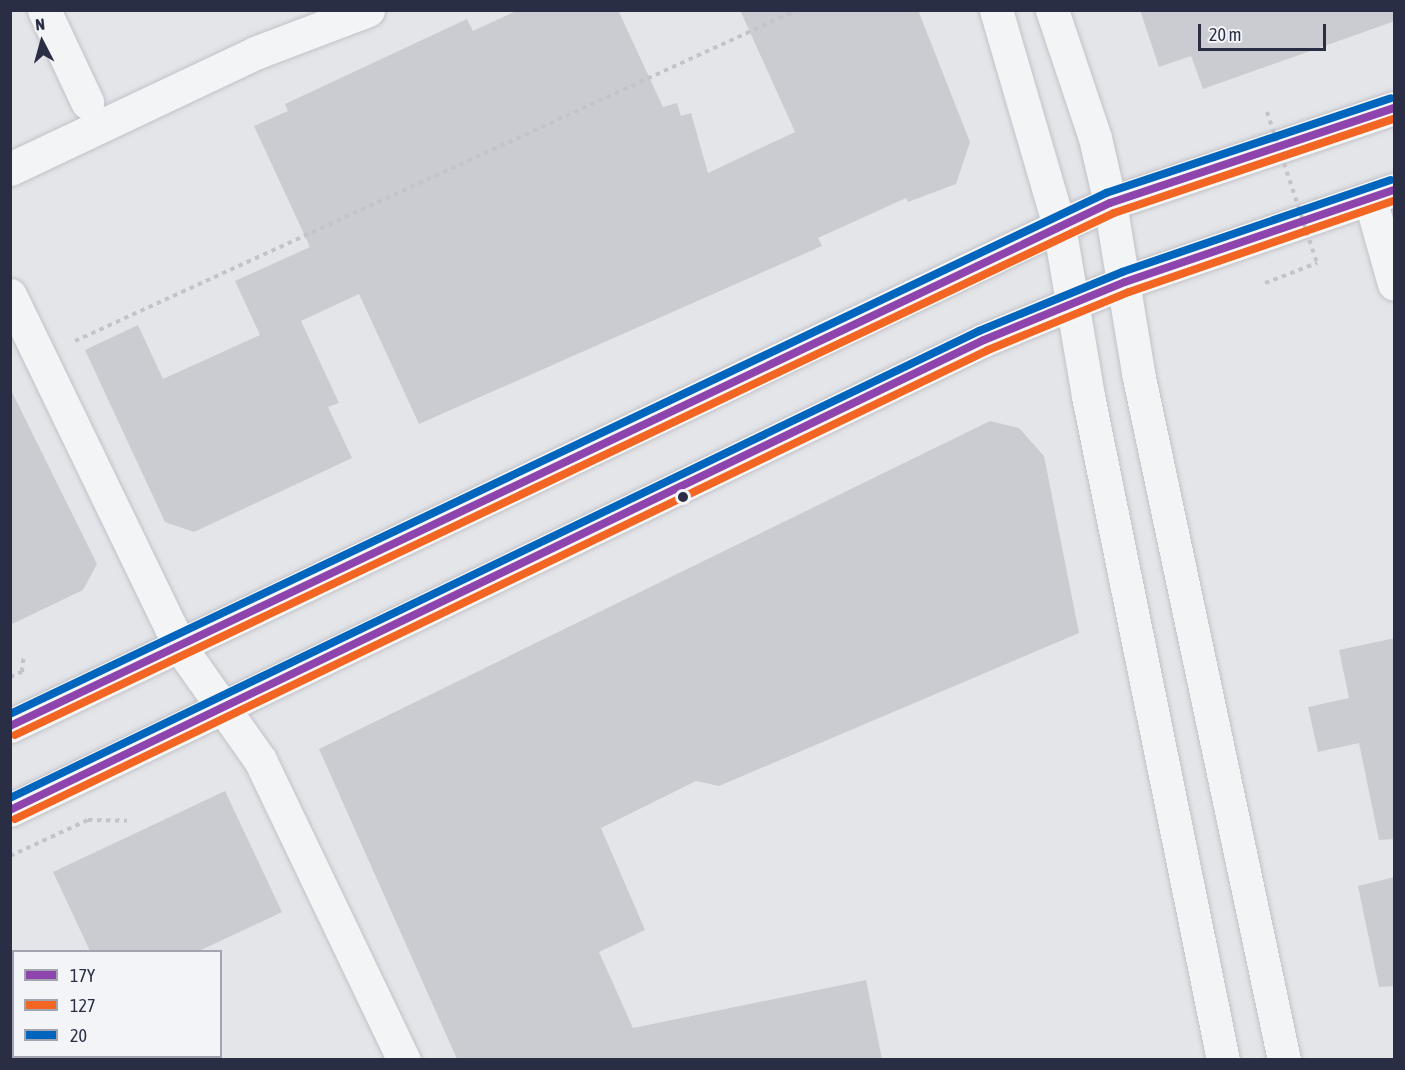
<!DOCTYPE html>
<html>
<head>
<meta charset="utf-8">
<style>
  body { margin:0 }
  #map { position:relative; width:1405px; height:1070px; overflow:hidden; background:#e4e5e9; font-family:"Asap Condensed",sans-serif }
  div>[style] { position:absolute }
  [style*='--x'] { left:calc(var(--x)*1px); top:calc(var(--y)*1px); width:calc(var(--w)*1px); rotate:calc(var(--a)*1deg) }
  .building>* { inset:0; background:#cbccd1 }
  .path>* { height:4px; margin-top:-2px; transform-origin:0; background:repeating-linear-gradient(90deg,#c3c3c9 0 4.5px,transparent 0 9px) }
  .roads { filter:drop-shadow(0 0 2px #c1c2c7) drop-shadow(0 0 2px #c1c2c7) }
  .minor>* { height:33px; margin:-16.5px; padding:0 16.5px; transform-origin:16.5px; border-radius:16.5px; background:#f3f4f6 }
  .highway>* { height:33px; margin:-16.5px; padding:0 16.5px; transform-origin:16.5px; border-radius:16.5px; background:#f7f7f7 }
  .path-bridge>* { height:4px; margin-top:-2px; transform-origin:0; background:repeating-linear-gradient(90deg,#c3c3c9 0 4.5px,transparent 0 9px) }
  .bus-1>* { height:8px; margin:-4px; padding:0 4px; transform-origin:4px; border-radius:4px; background:#8e44ad }
  .bus-2>* { height:8px; margin:-4px; padding:0 4px; transform-origin:4px; border-radius:4px; background:#f26522 }
  .bus-3>* { height:8px; margin:-4px; padding:0 4px; transform-origin:4px; border-radius:4px; background:#0065bd }
  .dots>* { width:16px; height:16px; translate:-50% -50%; box-sizing:border-box; border:3px solid #f2f4f8; border-radius:50% }
  span { translate:-50% -50%; white-space:nowrap; text-align:center; line-height:1.15; -webkit-text-stroke:6px #f2f4f8; paint-order:stroke }
  .frame { position:absolute; inset:0; border:12px solid #2a2e44; pointer-events:none }
  .legend { position:absolute; left:12px; top:950px; width:210px; height:108px; box-sizing:border-box; background:#f2f4f8; border:2px solid #a2a5b0; margin:0; padding:8px 10px; list-style:none; font-size:18px; color:#2a2e44 }
  .legend li { display:flex; align-items:center; gap:12px; height:30px }
  .legend b { width:30px; border:2px solid #a2a5b0 }
  .north { position:absolute; left:12px; top:12px; width:60px; height:60px; -webkit-text-stroke:4px #f2f4f8; paint-order:stroke; rotate:354deg; font-size:16px; font-weight:700; line-height:24px; text-align:center; color:#2a2e44 }
  .north::after { content:''; display:block; margin:auto; width:21px; height:27px; background:#2a2e44; clip-path:polygon(50% 0,100% 100%,50% 72%,0 100%) }
  .scale { position:absolute; left:1198px; top:24px; width:128px; height:27px; box-sizing:border-box; border:3px solid #2a2e44; border-top:0; padding-left:8px; font-size:18px; line-height:21px; white-space:nowrap; color:#2a2e44; -webkit-text-stroke:4px #f2f4f8; paint-order:stroke }
</style>
</head>
<body>
<div id="map">
  <div class="building">
    <i style="clip-path:polygon(518px 10px,618px 10px,663px 107px,677px 103px,681px 116px,691px 113px,708px 173px,795px 132px,740px 10px,918px 10px,970px 142px,956px 184px,908px 202px,906px 198px,818px 238px,822px 246px,419px 424px,359px 294px,301px 321px,339px 403px,328px 407px,352px 458px,194px 532px,165px 522px,85px 350px,138px 325px,163px 379px,260px 335px,235px 281px,310px 247px,254px 126px,288px 111px,285px 104px,467px 19px,473px 31px)"></i>
    <i style="clip-path:polygon(1140px 10px,1395px 10px,1395px 21px,1203px 89px,1191px 56px,1159px 67px)"></i>
    <i style="clip-path:polygon(10px 388px,97px 564px,83px 590px,10px 625px)"></i>
    <i style="clip-path:polygon(990px 421px,1019px 428px,1044px 456px,1079px 633px,719px 786px,696px 781px,601px 828px,645px 930px,599px 952px,633px 1028px,866px 980px,882px 1059px,457px 1059px,319px 749px)"></i>
    <i style="clip-path:polygon(1395px 638px,1395px 839px,1379px 840px,1359px 743px,1318px 752px,1308px 707px,1349px 698px,1339px 650px)"></i>
    <i style="clip-path:polygon(225px 791px,282px 912px,199px 951px,90px 951px,53px 872px)"></i>
    <i style="clip-path:polygon(1395px 877px,1395px 986px,1379px 987px,1358px 886px)"></i>
  </div>
  <div class="path">
    <i style="--x:1265;--y:283;--w:56;--a:-21"></i>
    <i style="--x:75;--y:341;--w:794;--a:-24.63"></i>
    <i style="--x:10;--y:677;--w:13;--a:-23"></i>
    <i style="--x:22;--y:672;--w:18;--a:-84"></i>
    <i style="--x:10;--y:856;--w:86;--a:-24.8"></i>
    <i style="--x:88;--y:820;--w:39;--a:1"></i>
  </div>
  <div class="roads">
    <div class="minor">
      <i style="--x:44;--y:10;--w:102;--a:64.9"></i>
      <i style="--x:996;--y:10;--w:225;--a:73.7"></i>
      <i style="--x:1059;--y:226;--w:172;--a:80.3"></i>
      <i style="--x:1088;--y:396;--w:678;--a:78.51"></i>
      <i style="--x:1052;--y:10;--w:135;--a:71.4"></i>
      <i style="--x:1095;--y:138;--w:67;--a:77"></i>
      <i style="--x:1110;--y:203;--w:172;--a:80.6"></i>
      <i style="--x:1138;--y:373;--w:702;--a:78"></i>
      <i style="--x:10;--y:169;--w:271;--a:-25.3"></i>
      <i style="--x:255;--y:53;--w:121;--a:-20.8"></i>
      <i style="--x:1370;--y:199;--w:88;--a:74.2"></i>
      <i style="--x:10;--y:295;--w:391;--a:64.2"></i>
      <i style="--x:180;--y:647;--w:138;--a:54.7"></i>
      <i style="--x:260;--y:760;--w:333;--a:64.4"></i>
    </div>
    <div class="highway">
      <i style="--x:10;--y:726;--w:1162;--a:-25.48"></i>
      <i style="--x:1059;--y:226;--w:56;--a:-24.3"></i>
      <i style="--x:1110;--y:203;--w:299;--a:-18.5"></i>
      <i style="--x:10;--y:810;--w:1081;--a:-25.76"></i>
      <i style="--x:984;--y:340;--w:152;--a:-22.4"></i>
      <i style="--x:1125;--y:282;--w:284;--a:-18.9"></i>
    </div>
  </div>
  <div class="path-bridge">
    <i style="--x:1267;--y:112;--w:159;--a:71.7"></i>
  </div>
  <div class="bus-1">
    <i style="--x:10;--y:726;--w:1218;--a:-25.43"></i>
    <i style="--x:1110;--y:203;--w:299;--a:-18.5"></i>
    <i style="--x:10;--y:810;--w:1081;--a:-25.76"></i>
    <i style="--x:984;--y:340;--w:152;--a:-22.4"></i>
    <i style="--x:1125;--y:282;--w:284;--a:-18.9"></i>
  </div>
  <div class="bus-2">
    <i style="--x:15;--y:735;--w:1217;--a:-25.41"></i>
    <i style="--x:1114;--y:213;--w:295;--a:-18.6"></i>
    <i style="--x:15;--y:819;--w:1080;--a:-25.73"></i>
    <i style="--x:988;--y:350;--w:152;--a:-22.4"></i>
    <i style="--x:1129;--y:292;--w:280;--a:-19"></i>
  </div>
  <div class="bus-3">
    <i style="--x:10;--y:714;--w:1214;--a:-25.42"></i>
    <i style="--x:1106;--y:193;--w:300;--a:-18.4"></i>
    <i style="--x:10;--y:798;--w:1076;--a:-25.73"></i>
    <i style="--x:979;--y:331;--w:155;--a:-22.4"></i>
    <i style="--x:1122;--y:272;--w:284;--a:-18.9"></i>
  </div>
  <div class="dots">
    <i style="left:683px;top:497px;background:#2a2e44"></i>
  </div>
  <div class="frame"></div>
  <ul class="legend">
  <li><b style="height:8px;background:#8e44ad"></b>17Y</li>
  <li><b style="height:8px;background:#f26522"></b>127</li>
  <li><b style="height:8px;background:#0065bd"></b>20</li>
  </ul>
  <div class="north">N</div>
  <div class="scale">20 m</div>
</div>
</body>
</html>
